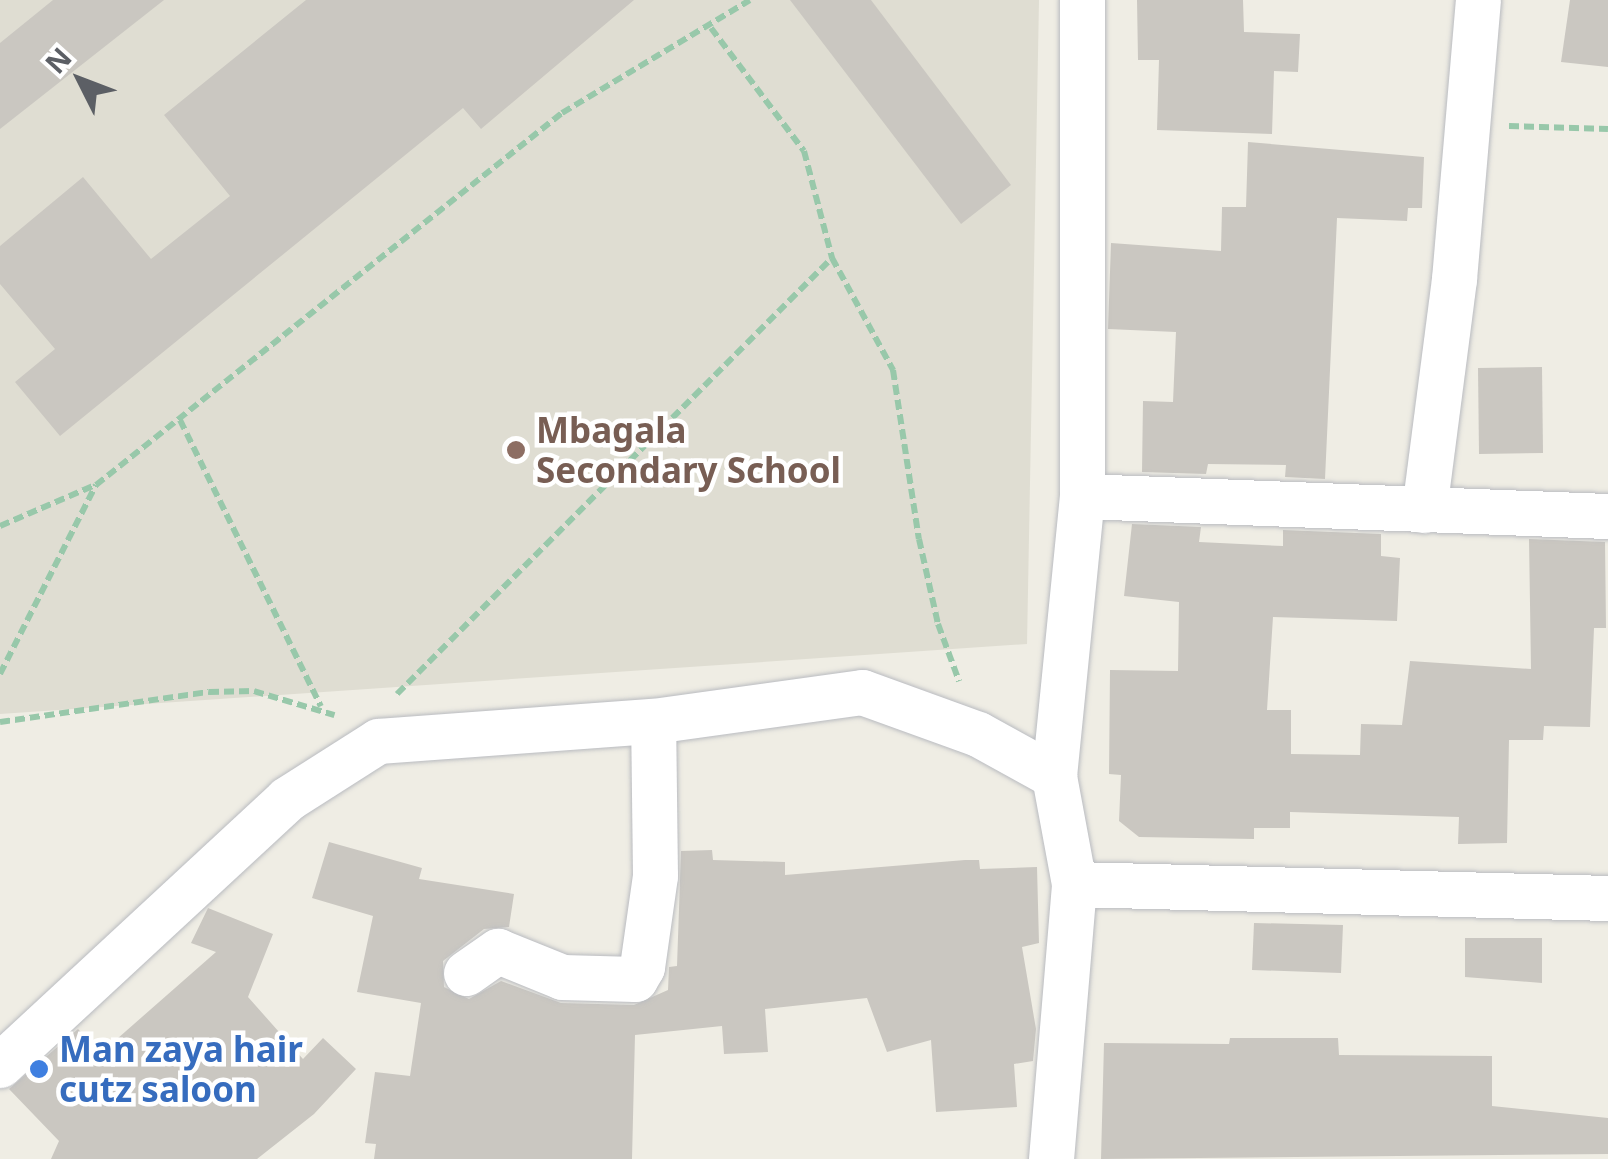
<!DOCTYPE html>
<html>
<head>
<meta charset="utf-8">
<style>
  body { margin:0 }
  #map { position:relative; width:1608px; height:1159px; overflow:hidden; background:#efede4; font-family:"Noto Sans",sans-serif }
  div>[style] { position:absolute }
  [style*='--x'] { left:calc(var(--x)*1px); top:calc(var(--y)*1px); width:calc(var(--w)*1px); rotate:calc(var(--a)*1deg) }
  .education>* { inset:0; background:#dfddd2 }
  .building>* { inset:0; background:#cac7c1 }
  .path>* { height:6px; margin-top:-3px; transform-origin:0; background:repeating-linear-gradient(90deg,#98c8aa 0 10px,transparent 0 15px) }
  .roads { filter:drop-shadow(0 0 2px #b9bbc0) drop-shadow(0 0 2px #b9bbc0) }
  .street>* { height:45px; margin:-22.5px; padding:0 22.5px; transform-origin:22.5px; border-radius:22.5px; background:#fff }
  .dots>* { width:28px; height:28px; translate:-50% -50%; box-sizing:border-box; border:5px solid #fff; border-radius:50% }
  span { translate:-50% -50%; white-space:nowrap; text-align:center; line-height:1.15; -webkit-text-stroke:9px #fff; paint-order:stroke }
  .education-label { font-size:35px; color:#785e54; font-weight:700 }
  .left { translate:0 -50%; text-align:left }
  .shop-label { font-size:35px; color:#366cbe; font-weight:700 }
  .north { position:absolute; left:30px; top:30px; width:100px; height:100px; -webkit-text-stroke:8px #fff; paint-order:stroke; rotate:312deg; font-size:28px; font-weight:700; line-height:40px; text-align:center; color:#5c5f65 }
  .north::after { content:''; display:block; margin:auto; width:35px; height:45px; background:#5c5f65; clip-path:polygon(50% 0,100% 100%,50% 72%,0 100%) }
</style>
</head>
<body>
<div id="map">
  <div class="education">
    <i style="clip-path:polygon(0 0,1039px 0,1027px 644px,0 714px)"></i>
  </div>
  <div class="building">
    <i style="clip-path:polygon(53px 0,164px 0,0 129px,0 43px)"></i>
    <i style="clip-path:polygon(306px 0,634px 0,481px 129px,463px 108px,60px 436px,15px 382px,55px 349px,0 284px,0 246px,83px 177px,151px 259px,230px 196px,164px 115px)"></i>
    <i style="clip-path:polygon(790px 0,871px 0,1011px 185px,961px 224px)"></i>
    <i style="clip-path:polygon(1137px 0,1243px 0,1244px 32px,1300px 34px,1298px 72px,1274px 71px,1272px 134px,1157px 130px,1159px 60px,1138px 60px)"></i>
    <i style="clip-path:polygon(1570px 0,1608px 0,1608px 67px,1561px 62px)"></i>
    <i style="clip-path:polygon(1248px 142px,1424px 157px,1422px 208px,1408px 208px,1407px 221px,1337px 218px,1325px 479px,1285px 477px,1286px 465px,1208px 464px,1206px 474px,1142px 472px,1143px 401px,1173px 402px,1176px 332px,1108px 329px,1111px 243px,1221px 251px,1222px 207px,1246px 207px)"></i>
    <i style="clip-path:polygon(1542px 367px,1543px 453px,1479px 454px,1478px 368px)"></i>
    <i style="clip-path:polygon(1132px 524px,1201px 527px,1199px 542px,1283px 546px,1283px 530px,1381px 534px,1381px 556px,1400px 558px,1397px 621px,1273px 617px,1267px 710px,1291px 710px,1291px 754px,1360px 755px,1361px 724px,1402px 725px,1410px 661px,1531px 669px,1529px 539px,1605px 542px,1606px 628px,1594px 628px,1590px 727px,1544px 726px,1543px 740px,1509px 740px,1507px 843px,1458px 844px,1459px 817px,1290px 812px,1290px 828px,1254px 828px,1254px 839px,1139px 837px,1119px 821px,1121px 775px,1109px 774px,1110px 670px,1178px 671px,1179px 602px,1124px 596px)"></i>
    <i style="clip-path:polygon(329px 842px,422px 868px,419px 879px,514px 894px,509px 927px,484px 929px,443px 961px,444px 987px,469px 999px,501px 981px,561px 1003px,634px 1005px,668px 990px,669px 967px,677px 966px,681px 851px,712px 850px,713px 860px,785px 862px,785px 875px,965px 860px,979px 860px,980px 869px,1037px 867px,1039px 943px,1022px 947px,1036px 1029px,1033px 1061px,1014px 1064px,1017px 1107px,936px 1112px,931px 1040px,887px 1052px,867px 998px,765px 1009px,768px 1052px,724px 1054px,722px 1026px,635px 1035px,632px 1159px,374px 1159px,376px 1144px,365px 1143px,375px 1072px,410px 1076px,421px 1003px,357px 992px,373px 916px,312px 898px)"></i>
    <i style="clip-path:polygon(208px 908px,273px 934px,248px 997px,303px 1059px,323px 1038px,356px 1069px,314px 1114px,257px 1159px,51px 1159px,59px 1141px,9px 1089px,78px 1029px,101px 1053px,216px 952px,191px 943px)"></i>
    <i style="clip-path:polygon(1254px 923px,1343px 925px,1341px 973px,1252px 970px)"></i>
    <i style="clip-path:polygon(1465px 938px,1542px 938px,1542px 983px,1465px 977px)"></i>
    <i style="clip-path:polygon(1230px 1038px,1338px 1038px,1339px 1055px,1492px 1056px,1492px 1106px,1608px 1118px,1608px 1154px,1101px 1159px,1104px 1043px,1229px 1044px)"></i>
  </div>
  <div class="path">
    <i style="--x:711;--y:28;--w:154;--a:52.9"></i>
    <i style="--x:804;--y:151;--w:111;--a:75.3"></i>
    <i style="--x:832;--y:258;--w:128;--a:61.4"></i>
    <i style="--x:893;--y:370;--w:171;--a:81.3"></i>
    <i style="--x:919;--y:539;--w:87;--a:77.4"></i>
    <i style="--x:938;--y:624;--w:61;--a:69.8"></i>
    <i style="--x:1509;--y:126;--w:99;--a:1.7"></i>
    <i style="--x:180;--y:420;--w:319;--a:63.8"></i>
    <i style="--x:0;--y:526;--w:103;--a:-23.3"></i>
    <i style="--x:0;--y:674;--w:212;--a:-63.1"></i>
    <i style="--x:96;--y:485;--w:596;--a:-38.6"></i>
    <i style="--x:562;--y:113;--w:219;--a:-31"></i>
    <i style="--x:397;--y:694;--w:616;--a:-45.07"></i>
    <i style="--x:0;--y:722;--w:211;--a:-8.2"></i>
    <i style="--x:209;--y:692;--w:45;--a:-1.3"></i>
    <i style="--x:254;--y:691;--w:84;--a:16.7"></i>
  </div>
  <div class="roads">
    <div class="street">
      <i style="--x:1082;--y:496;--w:526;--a:2.18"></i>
      <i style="--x:1424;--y:510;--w:233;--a:-82.6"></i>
      <i style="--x:1454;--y:279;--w:280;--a:-85.1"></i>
      <i style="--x:1074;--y:884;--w:534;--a:1.5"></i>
      <i style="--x:466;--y:973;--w:39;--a:-35"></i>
      <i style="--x:498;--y:951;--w:69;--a:22.1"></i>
      <i style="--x:562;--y:977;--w:73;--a:1.6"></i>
      <i style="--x:635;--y:979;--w:14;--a:-60"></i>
      <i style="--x:642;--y:967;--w:92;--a:-81.9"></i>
      <i style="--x:655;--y:876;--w:155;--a:-90.7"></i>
      <i style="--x:0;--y:1065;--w:391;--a:-42.8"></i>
      <i style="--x:287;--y:799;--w:108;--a:-32.5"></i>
      <i style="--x:378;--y:741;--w:276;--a:-4.2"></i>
      <i style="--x:653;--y:721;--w:211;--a:-7.9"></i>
      <i style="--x:862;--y:692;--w:123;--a:19.9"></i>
      <i style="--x:978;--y:734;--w:87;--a:28.9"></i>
      <i style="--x:1051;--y:1159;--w:276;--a:-85.2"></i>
      <i style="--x:1074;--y:884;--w:110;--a:-100.5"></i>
      <i style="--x:1054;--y:776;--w:281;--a:-84.3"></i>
      <i style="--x:1082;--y:496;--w:496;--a:-90"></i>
    </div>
  </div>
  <div class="dots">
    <i style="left:516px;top:450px;background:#8d6e63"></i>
    <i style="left:39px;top:1069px;background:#3f7fe0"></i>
  </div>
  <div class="education-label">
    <span class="left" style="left:536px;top:450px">Mbagala<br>Secondary School</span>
  </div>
  <div class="shop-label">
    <span class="left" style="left:59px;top:1069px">Man zaya hair<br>cutz saloon</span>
  </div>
  <div class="north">N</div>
</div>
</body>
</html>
